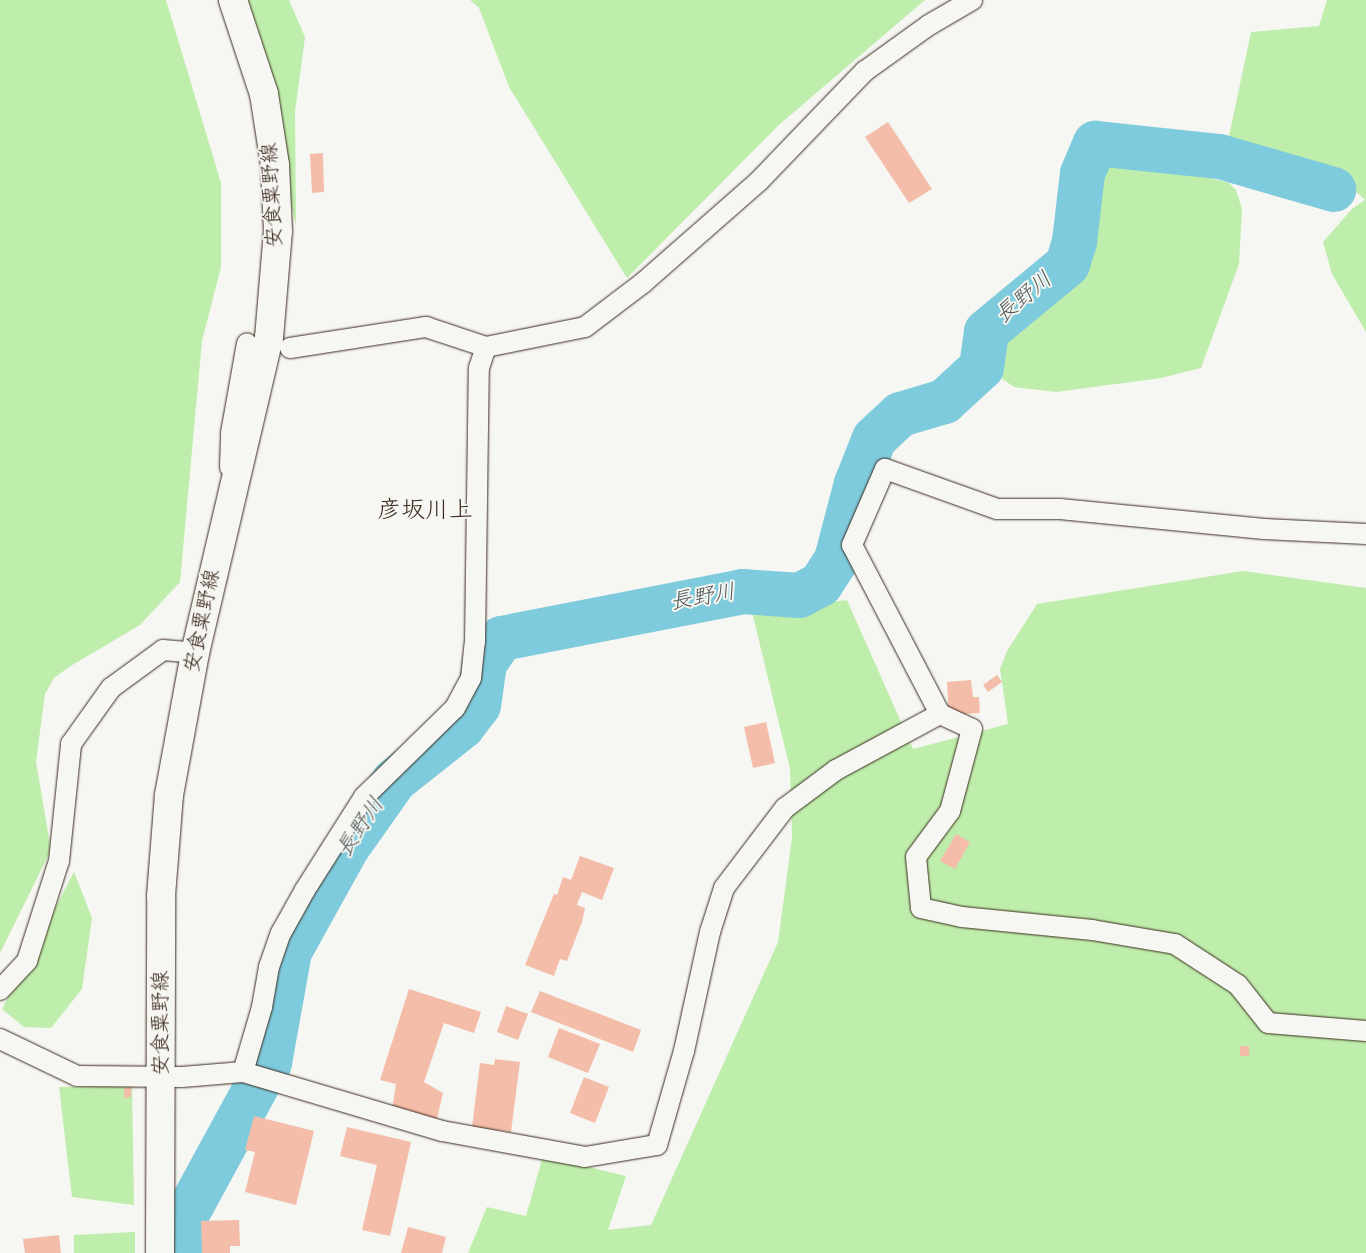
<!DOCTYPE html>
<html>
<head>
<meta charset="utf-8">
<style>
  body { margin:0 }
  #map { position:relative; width:1366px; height:1253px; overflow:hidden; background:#f6f6f2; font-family:"Indie Flower","Klee One",sans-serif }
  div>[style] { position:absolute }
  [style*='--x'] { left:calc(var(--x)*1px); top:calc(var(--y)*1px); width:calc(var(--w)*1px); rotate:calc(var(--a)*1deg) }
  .green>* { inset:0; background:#bfeeac }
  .river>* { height:45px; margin:-22.5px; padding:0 22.5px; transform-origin:22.5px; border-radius:22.5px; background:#7ecbdd }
  .building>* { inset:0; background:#f4bda9 }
  .roads { filter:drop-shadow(0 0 1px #3b2a1e) drop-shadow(0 0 1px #3b2a1e) }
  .minor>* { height:20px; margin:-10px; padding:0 10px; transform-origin:10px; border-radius:10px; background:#f6f6f2 }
  .secondary>* { height:28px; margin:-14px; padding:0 14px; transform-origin:14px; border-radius:14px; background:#f6f6f2 }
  span { translate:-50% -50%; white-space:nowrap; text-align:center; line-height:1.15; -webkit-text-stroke:4px #f6f6f2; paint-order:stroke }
  .street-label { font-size:21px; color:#3b2a1e }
  .water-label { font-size:22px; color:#4f5a57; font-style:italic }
  .quarter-label { font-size:24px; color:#3b2a1e }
</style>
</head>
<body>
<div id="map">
  <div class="green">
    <i style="clip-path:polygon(0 0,166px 0,221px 183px,221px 267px,202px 341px,180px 582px,140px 625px,69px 667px,54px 678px,45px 694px,36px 762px,51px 850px,0 953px)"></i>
    <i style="clip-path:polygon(243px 0,289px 0,305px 37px,295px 112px,296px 225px)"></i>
    <i style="clip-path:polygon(470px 0,925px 0,780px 124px,627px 278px,509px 87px,479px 8px)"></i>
    <i style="clip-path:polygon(1327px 0,1366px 0,1366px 332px,1332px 274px,1323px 242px,1352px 209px,1365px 200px,1328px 166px,1320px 171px,1292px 169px,1228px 141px,1251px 32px,1319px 26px)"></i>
    <i style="clip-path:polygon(1126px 156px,1229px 183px,1236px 190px,1242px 209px,1239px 264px,1201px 368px,1161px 378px,1056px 392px,1014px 387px,993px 372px,990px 340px,1063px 292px,1077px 277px,1089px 240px,1094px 173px,1108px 160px)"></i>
    <i style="clip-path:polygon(1243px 571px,1366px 588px,1366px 1253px,468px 1253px,487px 1207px,526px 1216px,543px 1156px,626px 1176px,608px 1230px,651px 1225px,778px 942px,792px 838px,790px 769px,752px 612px,847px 600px,913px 749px,1008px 724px,1000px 669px,1007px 651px,1037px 604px)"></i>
    <i style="clip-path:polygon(74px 872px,92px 918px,82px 989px,51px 1028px,24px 1027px,2px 1009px)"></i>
    <i style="clip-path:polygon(132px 1086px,134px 1205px,72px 1197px,59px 1087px)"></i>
    <i style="clip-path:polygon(135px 1232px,135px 1253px,74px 1253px,74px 1235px)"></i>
  </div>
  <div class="river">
    <i style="--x:184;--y:1253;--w:35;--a:-90"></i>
    <i style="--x:184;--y:1218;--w:178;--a:-61.4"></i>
    <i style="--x:269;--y:1062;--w:113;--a:-79.8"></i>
    <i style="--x:289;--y:951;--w:118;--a:-61"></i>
    <i style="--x:346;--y:848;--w:83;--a:-54.8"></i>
    <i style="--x:394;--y:780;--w:87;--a:-38.5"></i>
    <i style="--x:462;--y:726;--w:26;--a:-53"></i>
    <i style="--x:478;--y:705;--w:42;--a:-81.9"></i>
    <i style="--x:484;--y:663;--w:30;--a:-56"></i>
    <i style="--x:501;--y:638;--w:246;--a:-11"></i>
    <i style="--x:742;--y:591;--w:57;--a:4"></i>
    <i style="--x:799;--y:595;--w:24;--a:-28"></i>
    <i style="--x:820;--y:584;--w:30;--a:-57"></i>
    <i style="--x:836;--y:559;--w:79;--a:-75.3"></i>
    <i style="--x:856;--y:483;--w:48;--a:-68.2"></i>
    <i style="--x:874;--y:438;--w:35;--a:-43"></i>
    <i style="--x:900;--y:414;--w:46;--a:-16.5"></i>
    <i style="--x:944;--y:401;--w:50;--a:-42.6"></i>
    <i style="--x:981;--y:367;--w:36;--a:-82"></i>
    <i style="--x:986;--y:331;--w:105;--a:-39.6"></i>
    <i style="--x:1067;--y:264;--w:24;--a:-73"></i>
    <i style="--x:1074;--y:241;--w:68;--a:-83.3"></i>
    <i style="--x:1082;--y:173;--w:33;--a:-67"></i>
    <i style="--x:1095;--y:143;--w:125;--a:6"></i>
    <i style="--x:1219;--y:156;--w:119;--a:16.1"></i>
  </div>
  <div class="building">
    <i style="clip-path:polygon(888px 122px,932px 189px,909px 203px,865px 137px)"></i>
    <i style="clip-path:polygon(323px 153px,324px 192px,312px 193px,310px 154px)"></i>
    <i style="clip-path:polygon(997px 675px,1002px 682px,988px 692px,983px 685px)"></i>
    <i style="clip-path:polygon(971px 680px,973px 697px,979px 697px,980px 713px,949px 715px,947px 682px)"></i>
    <i style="clip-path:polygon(766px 722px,775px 763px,753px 768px,744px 727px)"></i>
    <i style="clip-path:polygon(956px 834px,970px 842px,955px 869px,940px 861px)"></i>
    <i style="clip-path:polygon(580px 856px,614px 868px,602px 900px,582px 892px,577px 905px,585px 908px,582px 922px,567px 961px,560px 959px,554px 976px,525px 965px,554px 894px,557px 895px,563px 877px,571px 880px)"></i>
    <i style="clip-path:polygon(409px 989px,481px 1012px,474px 1033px,444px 1023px,424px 1082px,443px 1093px,436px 1123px,392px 1110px,396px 1084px,380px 1080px)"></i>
    <i style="clip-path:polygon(540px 991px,641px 1030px,633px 1052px,531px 1012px)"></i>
    <i style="clip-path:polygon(506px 1006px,528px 1014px,518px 1040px,497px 1032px)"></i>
    <i style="clip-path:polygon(559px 1028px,600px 1044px,588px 1073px,548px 1057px)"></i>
    <i style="clip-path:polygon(1240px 1046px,1249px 1046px,1249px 1056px,1240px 1056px)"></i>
    <i style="clip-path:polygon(495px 1059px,520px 1062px,511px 1132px,472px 1127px,480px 1063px,494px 1065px)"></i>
    <i style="clip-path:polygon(584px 1077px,609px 1087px,595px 1123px,570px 1113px)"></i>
    <i style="clip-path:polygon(131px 1087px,131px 1097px,124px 1098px,124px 1088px)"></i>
    <i style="clip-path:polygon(254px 1116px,314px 1131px,296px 1205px,245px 1192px,255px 1152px,245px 1150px)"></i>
    <i style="clip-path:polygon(347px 1127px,411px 1142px,390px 1236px,362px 1230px,377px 1165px,340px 1156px)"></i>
    <i style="clip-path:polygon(239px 1220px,240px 1246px,230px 1246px,230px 1253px,202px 1253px,201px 1221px)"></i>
    <i style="clip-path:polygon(408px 1227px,446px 1237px,442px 1253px,401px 1253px)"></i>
    <i style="clip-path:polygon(59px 1235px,61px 1253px,25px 1253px,23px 1239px)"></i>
  </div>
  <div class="roads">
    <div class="minor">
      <i style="--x:290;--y:348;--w:138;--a:-8.8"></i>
      <i style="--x:426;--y:327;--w:63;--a:18.4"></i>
      <i style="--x:486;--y:347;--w:101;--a:-11.4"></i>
      <i style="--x:585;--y:327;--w:73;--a:-37.2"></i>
      <i style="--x:643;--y:283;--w:154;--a:-41.3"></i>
      <i style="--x:759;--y:181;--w:153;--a:-46.1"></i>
      <i style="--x:865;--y:71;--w:79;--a:-35.7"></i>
      <i style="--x:929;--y:25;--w:50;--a:-30.2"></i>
      <i style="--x:230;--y:467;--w:34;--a:-88"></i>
      <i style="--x:231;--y:433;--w:91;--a:-79.9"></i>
      <i style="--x:1366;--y:534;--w:102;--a:-177.2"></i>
      <i style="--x:1264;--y:529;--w:205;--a:-174.4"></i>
      <i style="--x:1060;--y:509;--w:63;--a:180"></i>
      <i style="--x:997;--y:509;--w:119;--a:-160.3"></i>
      <i style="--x:885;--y:469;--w:83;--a:113.5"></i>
      <i style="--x:852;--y:545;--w:191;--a:62.5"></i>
      <i style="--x:940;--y:714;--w:35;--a:25"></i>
      <i style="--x:972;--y:729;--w:85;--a:105"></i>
      <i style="--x:950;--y:811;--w:57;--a:126.5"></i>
      <i style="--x:916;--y:857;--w:51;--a:84.4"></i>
      <i style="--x:921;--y:908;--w:42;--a:12.4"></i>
      <i style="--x:962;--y:917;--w:131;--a:5.7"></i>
      <i style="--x:1092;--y:930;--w:84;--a:9.6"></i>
      <i style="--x:1175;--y:944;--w:75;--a:33.1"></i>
      <i style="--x:1238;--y:985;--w:48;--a:51.7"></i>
      <i style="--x:1268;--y:1023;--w:98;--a:4.7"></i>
      <i style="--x:0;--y:990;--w:40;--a:-47"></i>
      <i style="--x:27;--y:961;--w:105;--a:-72.3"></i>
      <i style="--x:59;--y:861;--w:118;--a:-84.1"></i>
      <i style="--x:71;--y:744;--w:69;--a:-54.5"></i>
      <i style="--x:111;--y:688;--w:64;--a:-36.2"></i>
      <i style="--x:163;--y:650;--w:32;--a:5"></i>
      <i style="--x:0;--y:1039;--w:85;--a:25.7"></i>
      <i style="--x:77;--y:1076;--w:105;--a:0.5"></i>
      <i style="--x:182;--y:1077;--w:61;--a:-4.7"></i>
      <i style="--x:243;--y:1072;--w:208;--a:16.5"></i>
      <i style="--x:442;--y:1131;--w:145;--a:10.3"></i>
      <i style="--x:585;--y:1157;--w:73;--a:-9.5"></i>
      <i style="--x:657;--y:1145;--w:98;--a:-74"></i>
      <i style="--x:684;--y:1051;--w:122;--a:-77.7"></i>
      <i style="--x:710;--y:932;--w:46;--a:-72.3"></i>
      <i style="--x:724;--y:888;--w:101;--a:-52.7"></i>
      <i style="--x:785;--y:808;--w:64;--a:-36.7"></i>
      <i style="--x:836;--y:770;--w:118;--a:-28.3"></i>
      <i style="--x:243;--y:1072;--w:68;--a:-73.7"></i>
      <i style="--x:262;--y:1007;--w:41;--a:-80.1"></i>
      <i style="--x:269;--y:967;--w:36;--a:-71"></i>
      <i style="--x:281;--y:933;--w:49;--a:-60.8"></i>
      <i style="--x:305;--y:890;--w:110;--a:-57.6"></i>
      <i style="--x:364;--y:797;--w:127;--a:-44.4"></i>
      <i style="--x:455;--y:708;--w:34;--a:-62"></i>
      <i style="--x:471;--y:678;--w:36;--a:-84"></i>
      <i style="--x:475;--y:642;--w:274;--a:-89.2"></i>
      <i style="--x:479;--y:368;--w:22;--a:-72"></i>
    </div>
    <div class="secondary">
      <i style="--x:160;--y:1253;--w:357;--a:-89.8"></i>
      <i style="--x:161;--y:896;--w:101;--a:-85.5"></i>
      <i style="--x:169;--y:795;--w:144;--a:-79.6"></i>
      <i style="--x:195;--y:653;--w:324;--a:-76.8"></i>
      <i style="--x:269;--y:338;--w:107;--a:-85.2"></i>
      <i style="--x:278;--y:231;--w:66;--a:-92.6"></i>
      <i style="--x:275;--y:165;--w:72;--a:-98.8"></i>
      <i style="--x:264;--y:94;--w:99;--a:-108.3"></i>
    </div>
  </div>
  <div class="street-label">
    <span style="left:273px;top:195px;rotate:-93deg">安食粟野線</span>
    <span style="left:203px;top:621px;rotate:-78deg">安食粟野線</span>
    <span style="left:162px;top:1023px;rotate:-90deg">安食粟野線</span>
  </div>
  <div class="water-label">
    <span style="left:1025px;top:299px;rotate:-40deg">長野川</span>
    <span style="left:703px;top:599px;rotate:-10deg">長野川</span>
    <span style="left:362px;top:828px;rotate:-56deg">長野川</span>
  </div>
  <div class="quarter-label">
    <span style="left:425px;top:512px">彦坂川上</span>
  </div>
</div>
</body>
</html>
